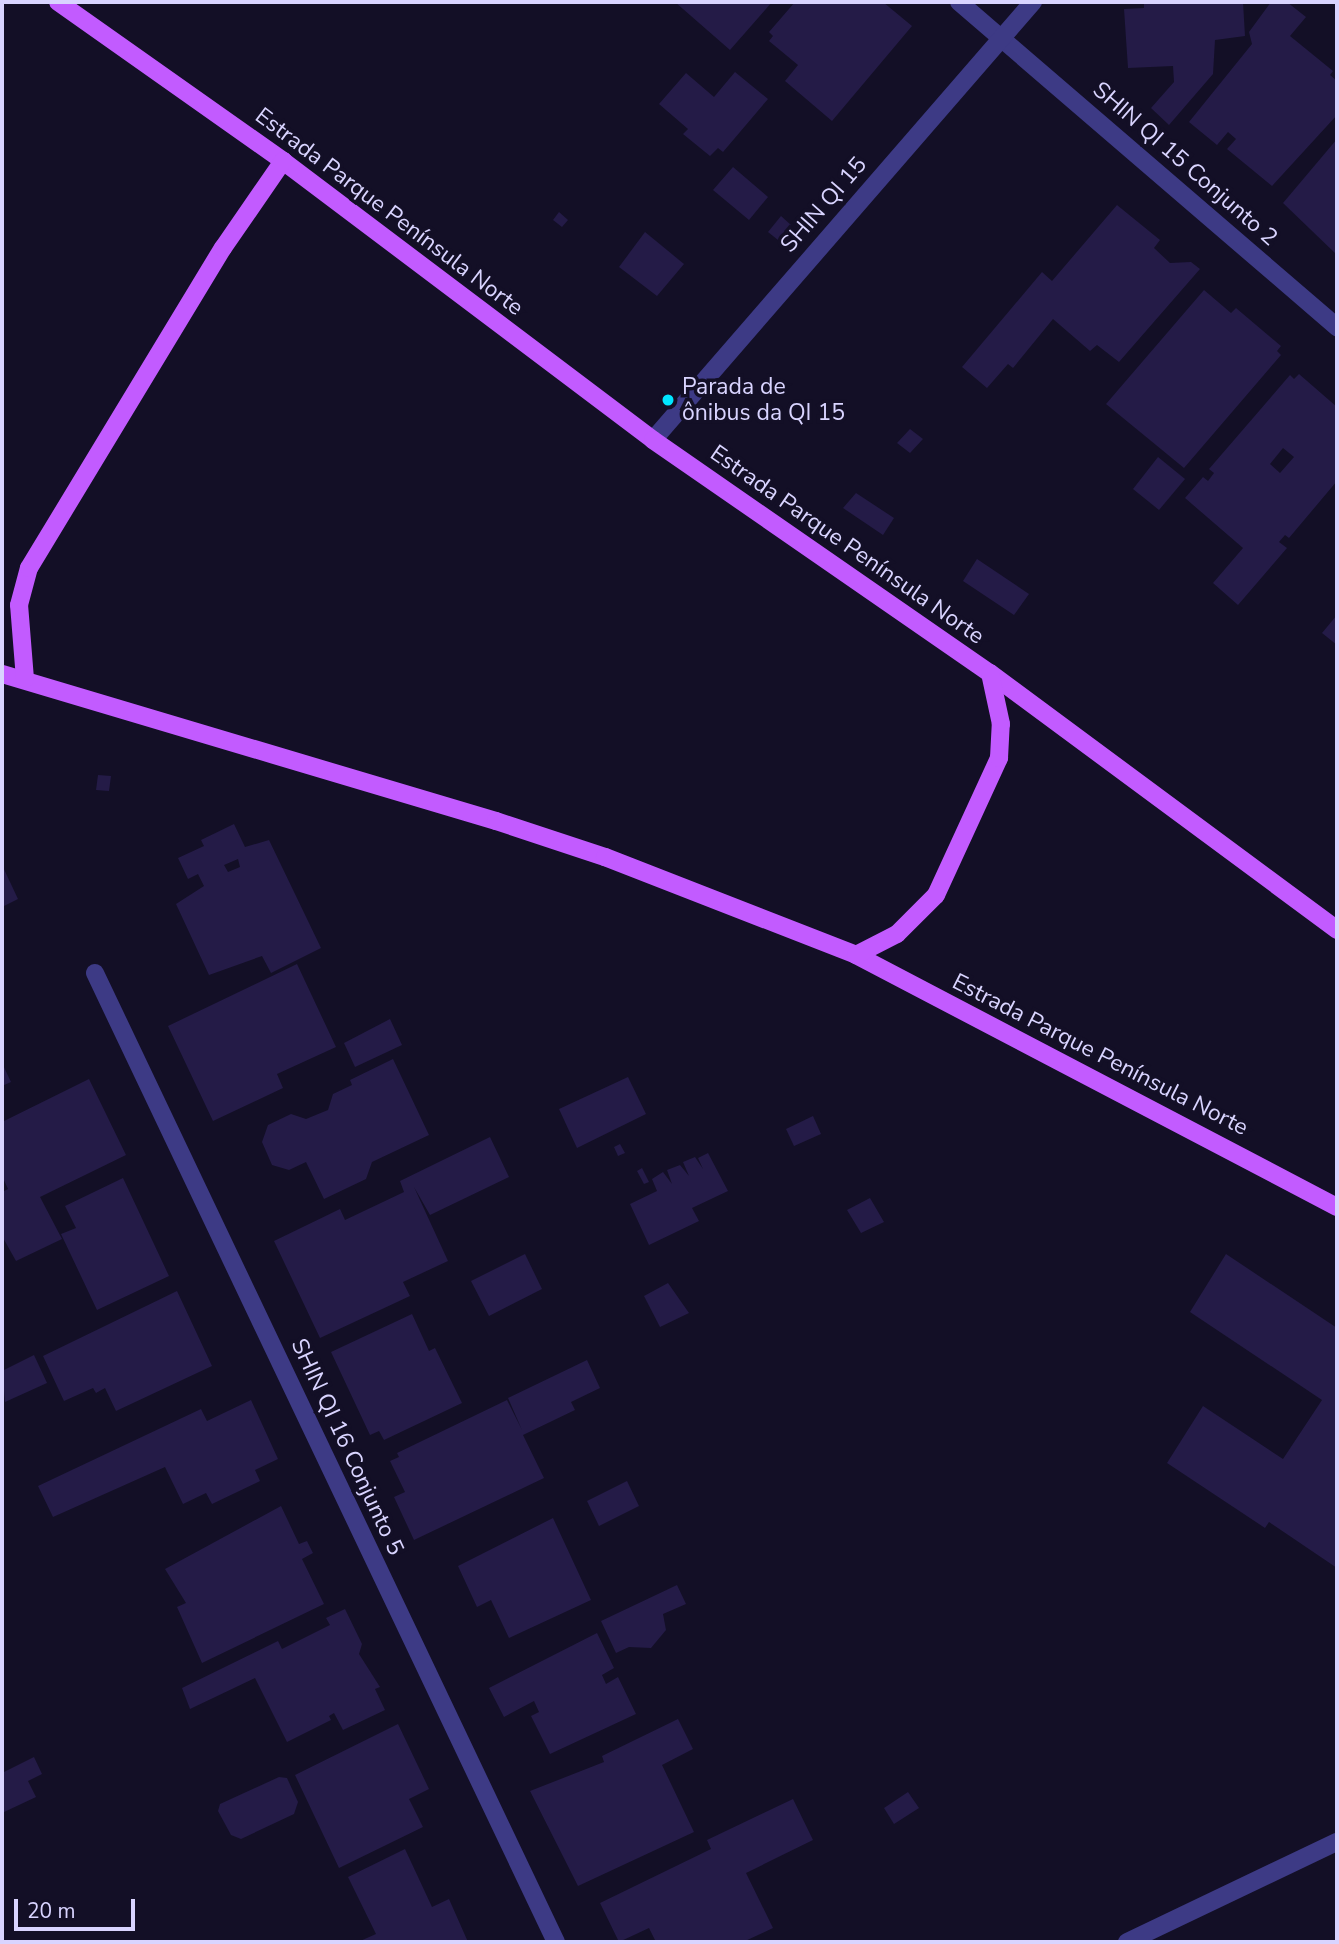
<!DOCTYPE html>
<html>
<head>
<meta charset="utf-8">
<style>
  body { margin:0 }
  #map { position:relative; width:1339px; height:1944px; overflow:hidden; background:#130f26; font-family:"Nunito Sans",sans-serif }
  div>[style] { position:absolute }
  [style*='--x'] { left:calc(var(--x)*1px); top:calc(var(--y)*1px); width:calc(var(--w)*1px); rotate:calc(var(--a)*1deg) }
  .building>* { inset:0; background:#241b47 }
  .minor>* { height:18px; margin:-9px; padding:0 9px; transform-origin:9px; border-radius:9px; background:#3d3a85 }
  .major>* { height:18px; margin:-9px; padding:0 9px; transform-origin:9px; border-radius:9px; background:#c25bff }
  .dots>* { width:19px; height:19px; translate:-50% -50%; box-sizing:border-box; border:4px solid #130f26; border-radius:50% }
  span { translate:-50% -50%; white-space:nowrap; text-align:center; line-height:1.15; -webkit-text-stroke:7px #130f26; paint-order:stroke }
  .street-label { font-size:23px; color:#d9d4ff }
  .poi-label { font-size:23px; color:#d9d4ff }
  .left { translate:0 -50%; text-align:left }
  .frame { position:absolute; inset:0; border:4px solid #d9d4ff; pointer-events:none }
  .scale { position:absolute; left:14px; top:1899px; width:121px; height:32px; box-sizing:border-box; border:4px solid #d9d4ff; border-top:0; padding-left:9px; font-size:21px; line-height:24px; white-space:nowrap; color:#d9d4ff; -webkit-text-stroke:5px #130f26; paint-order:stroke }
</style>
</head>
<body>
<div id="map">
  <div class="building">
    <i style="clip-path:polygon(675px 2px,772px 2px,730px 50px)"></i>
    <i style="clip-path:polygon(795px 2px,883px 2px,912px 26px,832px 121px,785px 81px,798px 65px,769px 41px,773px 36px,769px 32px)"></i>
    <i style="clip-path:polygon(1144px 2px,1243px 2px,1245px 36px,1215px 40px,1213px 74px,1169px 125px,1151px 108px,1174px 82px,1173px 66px,1128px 68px,1124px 9px,1144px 8px)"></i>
    <i style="clip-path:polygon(1271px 2px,1287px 2px,1306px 17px,1290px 36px,1333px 71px,1330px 75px,1337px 81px,1337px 115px,1272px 186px,1227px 149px,1236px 139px,1228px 132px,1217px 145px,1189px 122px,1252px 44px,1249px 32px)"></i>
    <i style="clip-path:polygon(735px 72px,768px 99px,723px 152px,718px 148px,710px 156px,683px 134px,688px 129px,659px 104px,686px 73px,714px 97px)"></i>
    <i style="clip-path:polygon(1337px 139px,1337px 255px,1283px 203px)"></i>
    <i style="clip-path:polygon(733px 167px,768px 197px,749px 220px,713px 190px)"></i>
    <i style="clip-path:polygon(1117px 205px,1160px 240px,1154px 248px,1170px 263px,1191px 262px,1200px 269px,1119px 362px,1097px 345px,1090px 351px,1053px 319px,1013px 368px,1008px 364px,987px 388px,962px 367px,1042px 272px,1052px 281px)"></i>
    <i style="clip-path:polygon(559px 212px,568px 220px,562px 227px,553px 220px)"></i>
    <i style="clip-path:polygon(781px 216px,791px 225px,778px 240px,768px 232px)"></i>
    <i style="clip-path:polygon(645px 232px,684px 264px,657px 296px,619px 267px)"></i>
    <i style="clip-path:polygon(1204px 290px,1231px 313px,1236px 308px,1281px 346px,1277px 351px,1281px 355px,1184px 468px,1106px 404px)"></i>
    <i style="clip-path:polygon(evenodd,1299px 374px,1337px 407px,1337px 481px,1289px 538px,1285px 535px,1279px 542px,1287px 548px,1238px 605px,1213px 583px,1243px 548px,1185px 498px,1203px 477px,1208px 481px,1214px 473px,1209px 469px,1290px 375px,1294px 379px,1299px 374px,1283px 448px,1294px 457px,1280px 473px,1270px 464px,1283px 448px)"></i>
    <i style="clip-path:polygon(910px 429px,923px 439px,910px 453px,897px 443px)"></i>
    <i style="clip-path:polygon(1158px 457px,1185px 479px,1159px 510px,1133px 489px)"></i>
    <i style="clip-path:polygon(856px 493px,894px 518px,883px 535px,843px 508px)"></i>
    <i style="clip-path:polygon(977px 559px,1029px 594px,1014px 615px,963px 581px)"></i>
    <i style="clip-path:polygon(1337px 615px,1337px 645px,1322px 633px)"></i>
    <i style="clip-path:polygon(98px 775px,111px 776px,109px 791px,96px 790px)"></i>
    <i style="clip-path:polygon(evenodd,234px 824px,245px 847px,269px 840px,321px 948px,271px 973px,262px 956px,209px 975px,176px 904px,204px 886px,198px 874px,188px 879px,178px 858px,204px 846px,201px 840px,234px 824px,238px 859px,240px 867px,228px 872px,224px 865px,238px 859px)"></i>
    <i style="clip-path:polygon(2px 865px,18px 899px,2px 907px)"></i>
    <i style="clip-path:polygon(297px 964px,336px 1047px,277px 1074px,283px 1088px,213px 1121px,168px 1026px)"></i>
    <i style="clip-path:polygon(390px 1019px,402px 1045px,355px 1067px,344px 1043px)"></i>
    <i style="clip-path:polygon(393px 1059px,429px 1135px,372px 1162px,366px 1179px,324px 1199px,306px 1162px,289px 1170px,272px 1165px,262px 1142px,268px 1125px,291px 1114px,306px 1119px,328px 1110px,333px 1094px,352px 1085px,350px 1080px)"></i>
    <i style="clip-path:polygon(2px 1063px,11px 1082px,2px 1086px)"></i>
    <i style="clip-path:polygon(628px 1077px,646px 1114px,577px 1148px,559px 1109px)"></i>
    <i style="clip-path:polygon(89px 1079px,126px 1155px,40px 1197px,62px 1239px,16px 1261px,2px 1236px,2px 1192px,8px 1189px,2px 1176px,2px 1122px)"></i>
    <i style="clip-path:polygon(813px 1116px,821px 1134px,794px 1146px,786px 1129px)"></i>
    <i style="clip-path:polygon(490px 1137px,509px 1177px,430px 1215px,414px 1187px,448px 1261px,403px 1282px,410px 1296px,320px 1338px,274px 1241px,340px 1209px,345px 1220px,404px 1192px,400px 1181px)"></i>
    <i style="clip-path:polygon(620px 1144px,625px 1153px,618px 1156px,614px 1147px)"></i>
    <i style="clip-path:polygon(708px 1153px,728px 1191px,692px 1208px,699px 1221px,649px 1245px,630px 1204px,657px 1191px,652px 1179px,663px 1172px,672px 1184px,667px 1170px,680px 1165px,689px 1176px,683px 1162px,695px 1157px,703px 1169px,698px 1158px)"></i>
    <i style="clip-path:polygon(642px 1168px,649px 1182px,644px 1184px,637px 1171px)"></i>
    <i style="clip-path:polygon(123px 1178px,169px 1276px,97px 1310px,61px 1234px,76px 1228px,65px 1206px)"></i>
    <i style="clip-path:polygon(870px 1198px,884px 1222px,861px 1233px,847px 1210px)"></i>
    <i style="clip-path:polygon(525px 1254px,542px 1289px,489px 1316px,471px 1281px)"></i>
    <i style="clip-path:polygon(1226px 1254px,1337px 1328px,1337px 1568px,1269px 1522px,1265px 1528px,1167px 1463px,1203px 1406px,1283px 1459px,1322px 1400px,1190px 1312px)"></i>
    <i style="clip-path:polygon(668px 1283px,689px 1313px,660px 1327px,644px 1296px)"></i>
    <i style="clip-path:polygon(177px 1291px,212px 1366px,116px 1411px,105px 1388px,96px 1393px,93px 1388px,64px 1401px,43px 1356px)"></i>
    <i style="clip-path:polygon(412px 1314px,429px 1351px,435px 1348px,462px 1403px,384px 1440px,379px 1431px,370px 1435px,331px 1352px)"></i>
    <i style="clip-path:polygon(34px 1355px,47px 1383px,5px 1402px,2px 1371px)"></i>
    <i style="clip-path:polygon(587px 1360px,600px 1388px,571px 1402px,575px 1410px,523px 1435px,544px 1478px,414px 1540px,394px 1497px,405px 1492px,390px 1461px,399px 1457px,397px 1453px,507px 1400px,522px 1430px,508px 1398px)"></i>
    <i style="clip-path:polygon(251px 1400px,278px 1459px,255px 1470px,260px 1481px,212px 1504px,206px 1493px,183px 1504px,165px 1467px,53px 1517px,38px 1486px,201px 1409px,207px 1421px)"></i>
    <i style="clip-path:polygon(627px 1481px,639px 1506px,599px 1526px,587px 1501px)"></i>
    <i style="clip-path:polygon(281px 1506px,299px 1544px,307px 1541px,313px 1553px,302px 1559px,324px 1604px,202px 1663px,177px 1607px,186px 1603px,165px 1569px)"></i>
    <i style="clip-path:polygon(553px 1518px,591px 1600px,509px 1638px,491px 1600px,477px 1607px,458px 1566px)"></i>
    <i style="clip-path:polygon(677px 1585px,686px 1604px,663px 1614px,666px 1630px,651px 1648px,629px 1647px,616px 1653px,601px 1621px)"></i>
    <i style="clip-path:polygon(345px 1609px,362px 1644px,359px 1654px,380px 1687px,375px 1689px,385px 1710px,343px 1730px,334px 1713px,329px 1716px,331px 1720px,287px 1742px,255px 1678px,190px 1709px,182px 1688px,278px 1641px,282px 1649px,330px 1625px,326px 1618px)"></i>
    <i style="clip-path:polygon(597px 1633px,614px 1668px,602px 1675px,606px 1684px,618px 1677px,636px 1714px,550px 1754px,531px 1716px,539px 1712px,534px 1701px,504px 1717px,489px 1688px)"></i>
    <i style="clip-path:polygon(678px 1719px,693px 1749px,662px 1765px,694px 1832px,578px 1886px,530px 1791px,604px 1762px,602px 1756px)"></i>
    <i style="clip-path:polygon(398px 1724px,429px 1789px,409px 1799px,423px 1827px,339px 1868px,295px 1775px)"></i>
    <i style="clip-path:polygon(34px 1757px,42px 1774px,28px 1781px,36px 1797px,2px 1813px,2px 1773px)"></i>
    <i style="clip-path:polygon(279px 1777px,287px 1778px,298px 1802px,294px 1814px,241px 1839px,231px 1835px,218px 1811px,220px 1804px)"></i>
    <i style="clip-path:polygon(908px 1792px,919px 1808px,894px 1824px,884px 1808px)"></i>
    <i style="clip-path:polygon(793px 1799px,813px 1840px,746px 1873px,773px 1928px,743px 1942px,656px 1942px,649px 1928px,619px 1942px,600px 1903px,711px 1849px,707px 1840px)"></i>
    <i style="clip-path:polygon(405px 1849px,432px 1907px,449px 1899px,468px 1942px,358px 1942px,376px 1934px,348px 1877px)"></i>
  </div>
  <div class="minor">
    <i style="--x:959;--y:2;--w:499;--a:40.7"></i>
    <i style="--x:653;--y:440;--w:580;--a:-49.06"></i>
    <i style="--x:95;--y:973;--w:1073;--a:64.56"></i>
    <i style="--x:1127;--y:1942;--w:233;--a:-25.5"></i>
  </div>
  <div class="major">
    <i style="--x:58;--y:2;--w:276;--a:35.2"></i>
    <i style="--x:283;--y:161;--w:463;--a:37"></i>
    <i style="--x:653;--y:440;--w:410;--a:34.7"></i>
    <i style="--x:990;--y:673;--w:432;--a:36.5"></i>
    <i style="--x:2;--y:674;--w:515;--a:16.57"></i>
    <i style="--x:496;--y:821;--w:115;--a:18.3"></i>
    <i style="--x:605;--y:857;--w:269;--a:21.3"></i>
    <i style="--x:856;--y:955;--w:543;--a:27.65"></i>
    <i style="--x:25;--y:679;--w:74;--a:-94.6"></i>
    <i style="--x:19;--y:605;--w:38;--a:-75"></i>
    <i style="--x:29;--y:568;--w:374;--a:-58.8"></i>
    <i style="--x:223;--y:248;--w:106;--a:-55.4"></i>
    <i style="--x:856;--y:955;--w:46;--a:-27.1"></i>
    <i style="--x:897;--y:934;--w:55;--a:-45"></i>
    <i style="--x:936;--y:895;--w:151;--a:-65.3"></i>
    <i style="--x:999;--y:758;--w:34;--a:-87"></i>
    <i style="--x:1001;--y:724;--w:52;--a:-102.2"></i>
  </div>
  <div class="dots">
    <i style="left:668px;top:400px;background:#00e5ff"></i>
  </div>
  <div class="street-label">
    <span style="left:1185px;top:164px;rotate:41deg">SHIN QI 15 Conjunto 2</span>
    <span style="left:824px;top:205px;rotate:-49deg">SHIN QI 15</span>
    <span style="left:389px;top:212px;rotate:37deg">Estrada Parque Península Norte</span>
    <span style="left:847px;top:545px;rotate:35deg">Estrada Parque Península Norte</span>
    <span style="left:1100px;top:1055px;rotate:27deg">Estrada Parque Península Norte</span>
    <span style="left:347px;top:1447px;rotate:65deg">SHIN QI 16 Conjunto 5</span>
  </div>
  <div class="poi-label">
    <span class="left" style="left:682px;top:400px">Parada de<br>ônibus da QI 15</span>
  </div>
  <div class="frame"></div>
  <div class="scale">20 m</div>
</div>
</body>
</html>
